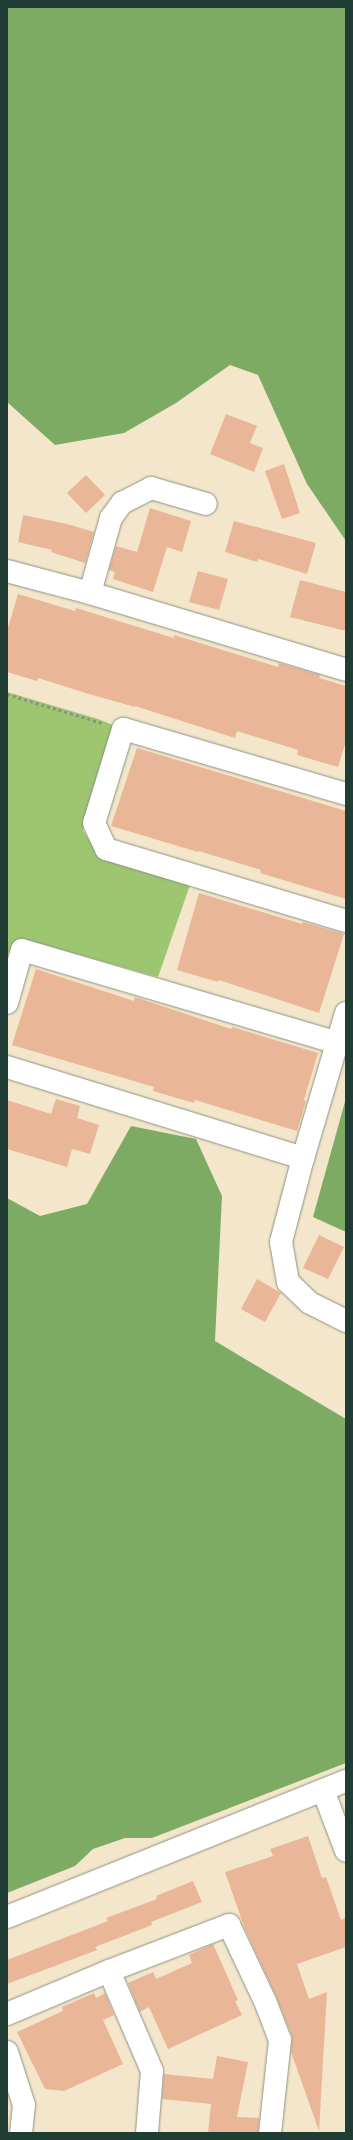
<!DOCTYPE html>
<html>
<head>
<meta charset="utf-8">
<style>
  body { margin:0 }
  #map { position:relative; width:353px; height:2140px; overflow:hidden; background:#f4e6cb; font-family:Cardo,serif }
  div>[style] { position:absolute }
  [style*='--x'] { left:calc(var(--x)*1px); top:calc(var(--y)*1px); width:calc(var(--w)*1px); rotate:calc(var(--a)*1deg) }
  .green>* { inset:0; background:#9ec671 }
  .forest>* { inset:0; background:#7eab63 }
  .building>* { inset:0; background:#e9b698 }
  .path>* { height:2.5px; margin-top:-1.25px; transform-origin:0; background:repeating-linear-gradient(90deg,#8a9280 0 3px,transparent 0 6px) }
  .roads { filter:drop-shadow(0 0 1px #8a9280) drop-shadow(0 0 1px #8a9280) }
  .minor>* { height:22px; margin:-11px; padding:0 11px; transform-origin:11px; border-radius:11px; background:#fff }
  .tertiary>* { height:22px; margin:-11px; padding:0 11px; transform-origin:11px; border-radius:11px; background:#fff }
  span { translate:-50% -50%; white-space:nowrap; text-align:center; line-height:1.15; -webkit-text-stroke:3px #fcf5e5; paint-order:stroke }
  .frame { position:absolute; inset:0; border:8px solid #1f3d34; pointer-events:none }
</style>
</head>
<body>
<div id="map">
  <div class="green">
    <i style="clip-path:polygon(7px 692px,98px 719px,123px 729px,113px 730px,83px 830px,99px 857px,190px 885px,158px 977px,31px 941px,11px 954px,7px 952px)"></i>
  </div>
  <div class="forest">
    <i style="clip-path:polygon(7px 7px,346px 7px,346px 541px,307px 484px,258px 375px,230px 365px,176px 403px,124px 433px,55px 445px,7px 402px)"></i>
    <i style="clip-path:polygon(346px 1098px,346px 1232px,313px 1217px)"></i>
    <i style="clip-path:polygon(131px 1126px,196px 1139px,222px 1196px,215px 1341px,346px 1419px,346px 1763px,152px 1838px,125px 1838px,93px 1849px,75px 1866px,7px 1893px,7px 1198px,40px 1216px,87px 1204px)"></i>
  </div>
  <div class="building">
    <i style="clip-path:polygon(226px 414px,257px 426px,250px 443px,263px 448px,254px 472px,210px 454px)"></i>
    <i style="clip-path:polygon(284px 464px,300px 513px,282px 519px,265px 471px)"></i>
    <i style="clip-path:polygon(86px 475px,105px 495px,86px 513px,67px 493px)"></i>
    <i style="clip-path:polygon(150px 508px,191px 521px,182px 552px,167px 547px,153px 592px,113px 579px,115px 572px,109px 570px,116px 546px,137px 552px)"></i>
    <i style="clip-path:polygon(23px 515px,67px 524px,94px 532px,85px 563px,51px 552px,52px 550px,18px 542px)"></i>
    <i style="clip-path:polygon(234px 521px,316px 543px,307px 574px,258px 559px,257px 562px,225px 552px)"></i>
    <i style="clip-path:polygon(198px 571px,228px 579px,219px 610px,189px 602px)"></i>
    <i style="clip-path:polygon(300px 580px,346px 592px,346px 631px,290px 617px)"></i>
    <i style="clip-path:polygon(18px 594px,75px 611px,76px 608px,174px 638px,174px 635px,278px 667px,279px 663px,320px 675px,319px 678px,346px 686px,346px 741px,338px 767px,297px 755px,298px 750px,237px 731px,235px 738px,135px 706px,135px 707px,89px 694px,38px 678px,37px 681px,7px 672px,7px 631px)"></i>
    <i style="clip-path:polygon(137px 748px,346px 811px,346px 899px,260px 873px,261px 870px,199px 851px,198px 852px,111px 826px)"></i>
    <i style="clip-path:polygon(199px 893px,302px 924px,303px 922px,344px 934px,319px 1013px,219px 980px,218px 982px,177px 970px)"></i>
    <i style="clip-path:polygon(36px 969px,134px 1001px,135px 997px,231px 1029px,232px 1027px,318px 1053px,304px 1100px,306px 1101px,297px 1131px,195px 1100px,194px 1103px,153px 1091px,154px 1087px,12px 1045px)"></i>
    <i style="clip-path:polygon(56px 1099px,80px 1106px,77px 1118px,99px 1125px,90px 1154px,72px 1149px,67px 1167px,7px 1149px,7px 1100px,51px 1114px)"></i>
    <i style="clip-path:polygon(319px 1235px,344px 1247px,328px 1279px,303px 1268px)"></i>
    <i style="clip-path:polygon(257px 1279px,281px 1293px,265px 1322px,241px 1309px)"></i>
    <i style="clip-path:polygon(308px 1836px,322px 1878px,326px 1877px,341px 1920px,346px 1918px,346px 1947px,297px 1964px,309px 1999px,327px 1992px,319px 2131px,291px 2052px,292px 2036px,276px 1996px,245px 1929px,225px 1872px,273px 1856px,270px 1849px)"></i>
    <i style="clip-path:polygon(193px 1881px,202px 1902px,151px 1922px,152px 1925px,95px 1947px,97px 1950px,7px 1984px,7px 1960px,108px 1921px,106px 1918px,157px 1899px,156px 1896px)"></i>
    <i style="clip-path:polygon(213px 1944px,238px 2000px,235px 2001px,242px 2015px,168px 2049px,149px 2007px,140px 2012px,128px 1983px,153px 1972px,156px 1979px,192px 1963px,189px 1955px)"></i>
    <i style="clip-path:polygon(94px 1993px,96px 1998px,105px 1993px,114px 2015px,103px 2020px,123px 2064px,64px 2091px,45px 2089px,17px 2032px,63px 2011px,62px 2007px)"></i>
    <i style="clip-path:polygon(217px 2056px,248px 2062px,237px 2117px,259px 2118px,258px 2133px,208px 2133px,211px 2104px,162px 2099px,164px 2074px,213px 2079px)"></i>
  </div>
  <div class="path">
    <i style="--x:7;--y:694;--w:99;--a:17"></i>
  </div>
  <div class="roads">
    <div class="minor">
      <i style="--x:7;--y:571;--w:86;--a:14.8"></i>
      <i style="--x:90;--y:593;--w:267;--a:16.7"></i>
      <i style="--x:90;--y:593;--w:78;--a:-74.4"></i>
      <i style="--x:111;--y:518;--w:19;--a:-54"></i>
      <i style="--x:122;--y:503;--w:33;--a:-27"></i>
      <i style="--x:151;--y:488;--w:57;--a:16.2"></i>
      <i style="--x:346;--y:794;--w:232;--a:-163.7"></i>
      <i style="--x:123;--y:729;--w:98;--a:107.1"></i>
      <i style="--x:94;--y:823;--w:29;--a:65"></i>
      <i style="--x:106;--y:849;--w:251;--a:16.7"></i>
      <i style="--x:7;--y:1003;--w:55;--a:-74.2"></i>
      <i style="--x:22;--y:950;--w:329;--a:16.4"></i>
      <i style="--x:346;--y:1013;--w:151;--a:106.5"></i>
      <i style="--x:303;--y:1158;--w:87;--a:104.7"></i>
      <i style="--x:281;--y:1242;--w:41;--a:80.1"></i>
      <i style="--x:288;--y:1282;--w:30;--a:44"></i>
      <i style="--x:310;--y:1303;--w:40;--a:26.6"></i>
      <i style="--x:7;--y:1067;--w:310;--a:17.1"></i>
      <i style="--x:109;--y:1971;--w:109;--a:66.7"></i>
      <i style="--x:152;--y:2071;--w:62;--a:94.6"></i>
      <i style="--x:7;--y:2014;--w:111;--a:-22.9"></i>
      <i style="--x:109;--y:1971;--w:129;--a:-21"></i>
      <i style="--x:229;--y:1925;--w:84;--a:64.7"></i>
      <i style="--x:265;--y:2001;--w:42;--a:69"></i>
      <i style="--x:280;--y:2040;--w:94;--a:96.1"></i>
      <i style="--x:7;--y:2052;--w:56;--a:72.2"></i>
      <i style="--x:24;--y:2105;--w:28;--a:96"></i>
    </div>
    <div class="tertiary">
      <i style="--x:323;--y:1790;--w:65;--a:69.3"></i>
      <i style="--x:7;--y:1917;--w:365;--a:-21.9"></i>
    </div>
  </div>
  <div class="frame"></div>
</div>
</body>
</html>
